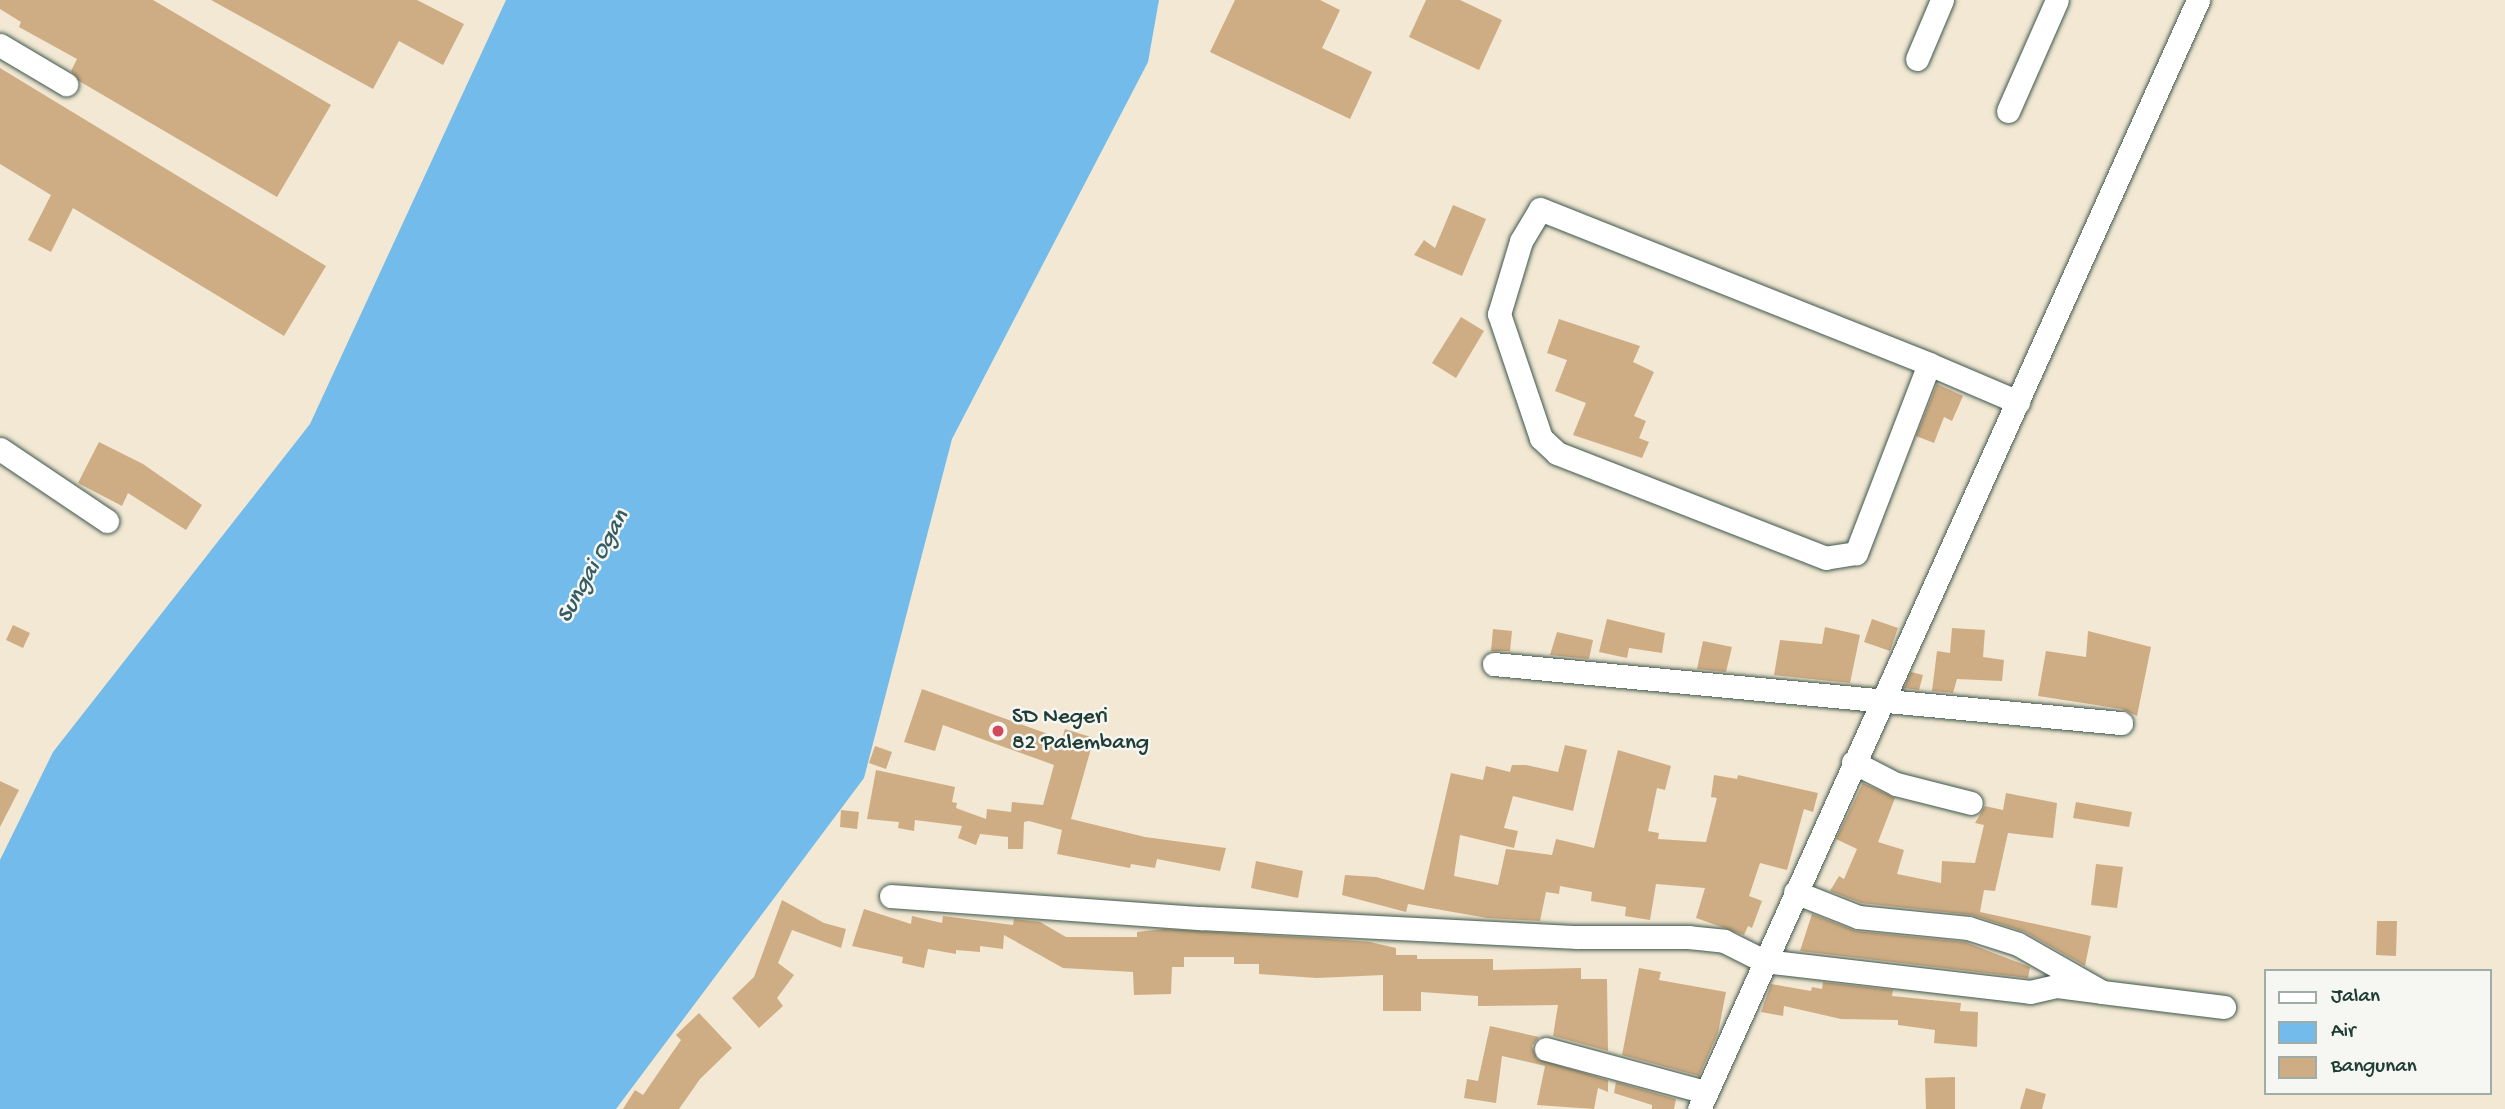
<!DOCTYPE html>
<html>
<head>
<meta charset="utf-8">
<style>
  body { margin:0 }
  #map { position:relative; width:2505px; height:1109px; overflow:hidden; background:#f2e8d3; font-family:"Gochi Hand",sans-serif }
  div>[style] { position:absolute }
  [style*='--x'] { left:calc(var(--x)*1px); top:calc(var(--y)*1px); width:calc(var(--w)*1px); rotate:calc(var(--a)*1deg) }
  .water>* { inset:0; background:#72bbea }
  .building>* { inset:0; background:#cfad84 }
  .roads { filter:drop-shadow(0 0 2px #3f574c) drop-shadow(0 0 2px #3f574c) }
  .minor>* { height:23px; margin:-11.5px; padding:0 11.5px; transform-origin:11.5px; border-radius:11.5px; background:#fff }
  .dots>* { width:19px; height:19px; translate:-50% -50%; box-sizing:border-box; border:4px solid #f6f6f2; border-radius:50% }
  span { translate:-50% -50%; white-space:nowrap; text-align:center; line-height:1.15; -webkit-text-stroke:5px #f6f6f2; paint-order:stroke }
  .poi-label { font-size:23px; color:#1f3d34 }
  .left { translate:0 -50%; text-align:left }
  .water-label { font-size:24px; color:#345c62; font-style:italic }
  .legend { position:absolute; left:2264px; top:969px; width:228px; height:126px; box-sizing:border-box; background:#f6f6f2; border:2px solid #a0aca6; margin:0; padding:9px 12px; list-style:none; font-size:21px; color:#1f3d34 }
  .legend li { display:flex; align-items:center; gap:14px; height:35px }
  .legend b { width:35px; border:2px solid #a0aca6 }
</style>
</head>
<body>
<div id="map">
  <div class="water">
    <i style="clip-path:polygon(506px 0,1159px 0,1148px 62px,952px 439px,864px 778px,616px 1109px,0 1109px,0 860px,53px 752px,310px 424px)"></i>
  </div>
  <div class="building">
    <i style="clip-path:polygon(0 0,153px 0,331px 105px,277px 197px,79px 81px,71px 71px,77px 59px,19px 27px,21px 22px,0 9px)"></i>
    <i style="clip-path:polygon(211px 0,417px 0,464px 24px,443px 65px,399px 41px,373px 89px)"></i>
    <i style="clip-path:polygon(1235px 0,1320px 0,1340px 10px,1322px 48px,1372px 72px,1350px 119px,1210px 52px)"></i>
    <i style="clip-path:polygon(1426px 0,1460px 0,1502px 20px,1479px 70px,1409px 37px)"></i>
    <i style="clip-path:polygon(0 68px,326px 266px,284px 336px,73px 208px,51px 252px,28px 240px,51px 195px,0 164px)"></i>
    <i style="clip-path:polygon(1453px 205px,1486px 219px,1462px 276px,1414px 255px,1424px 240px,1435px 248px)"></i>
    <i style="clip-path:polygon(1461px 317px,1484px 331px,1456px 378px,1432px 363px)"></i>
    <i style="clip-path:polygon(1559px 319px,1640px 346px,1633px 362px,1654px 372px,1634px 416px,1646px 421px,1639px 438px,1649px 442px,1642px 458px,1573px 435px,1586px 403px,1555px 391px,1567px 360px,1547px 353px)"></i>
    <i style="clip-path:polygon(1937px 384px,1963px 396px,1952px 421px,1944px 417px,1934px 443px,1916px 436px)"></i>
    <i style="clip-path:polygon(99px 442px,143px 464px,202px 505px,186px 530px,128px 493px,122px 506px,78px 483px)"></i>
    <i style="clip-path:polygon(1607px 619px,1665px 633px,1662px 653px,1629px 648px,1627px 658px,1599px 652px)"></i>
    <i style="clip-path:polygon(1872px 619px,1898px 628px,1890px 651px,1864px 642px)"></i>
    <i style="clip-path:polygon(13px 625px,30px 633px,23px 648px,6px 640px)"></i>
    <i style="clip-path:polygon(1825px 627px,1860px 635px,1850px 683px,1774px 675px,1780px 640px,1822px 644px)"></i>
    <i style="clip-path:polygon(1952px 628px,1985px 630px,1983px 657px,2004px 660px,2002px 681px,1957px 679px,1953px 693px,1932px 691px,1937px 651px,1950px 653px)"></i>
    <i style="clip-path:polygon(1493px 629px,1512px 631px,1510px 651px,1491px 651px)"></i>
    <i style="clip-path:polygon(2088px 631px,2151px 647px,2137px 716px,2122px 709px,2038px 696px,2046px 651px,2086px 657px)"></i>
    <i style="clip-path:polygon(1557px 632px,1593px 640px,1589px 659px,1550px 655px)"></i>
    <i style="clip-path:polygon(1703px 641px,1732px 647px,1726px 672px,1697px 669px)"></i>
    <i style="clip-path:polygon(1911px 672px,1923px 675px,1919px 690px,1904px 688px)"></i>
    <i style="clip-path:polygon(922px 689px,1062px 739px,1065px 729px,1094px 738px,1071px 819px,1145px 837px,1226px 848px,1220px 871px,1157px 859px,1155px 868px,1131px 864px,1130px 868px,1057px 854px,1062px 830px,1029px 821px,1024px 822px,1023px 849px,1008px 849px,1008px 837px,980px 834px,976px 845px,958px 838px,962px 826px,915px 820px,914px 831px,898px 828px,899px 822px,867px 819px,876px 770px,955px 787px,952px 802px,957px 803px,956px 808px,986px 819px,987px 809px,1011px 812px,1012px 802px,1043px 805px,1054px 765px,943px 725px,935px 751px,904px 742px)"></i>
    <i style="clip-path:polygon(1565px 745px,1587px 750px,1573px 811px,1513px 796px,1504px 828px,1518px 831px,1514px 848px,1460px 835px,1454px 876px,1498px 885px,1506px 849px,1552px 855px,1556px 839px,1594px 848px,1618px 750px,1671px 766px,1665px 790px,1657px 788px,1648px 831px,1659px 833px,1658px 839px,1706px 842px,1717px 798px,1711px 797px,1714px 775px,1737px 779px,1738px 775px,1818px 793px,1813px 812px,1804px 809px,1787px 870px,1760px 863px,1749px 896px,1762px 901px,1752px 928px,1748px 926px,1744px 935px,1696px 918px,1705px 888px,1656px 884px,1650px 920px,1625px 916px,1626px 907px,1591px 901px,1592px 892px,1560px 886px,1559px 894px,1546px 892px,1540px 921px,1487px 918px,1408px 904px,1406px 912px,1342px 895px,1345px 875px,1376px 877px,1424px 890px,1451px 773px,1483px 780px,1486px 766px,1510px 772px,1512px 765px,1526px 765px,1558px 772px)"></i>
    <i style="clip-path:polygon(875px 746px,892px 752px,886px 769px,869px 763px)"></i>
    <i style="clip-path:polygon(0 781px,19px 790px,0 827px)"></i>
    <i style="clip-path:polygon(1863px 783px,1895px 798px,1878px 842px,1904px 850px,1897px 874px,1941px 883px,1942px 861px,1975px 863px,1984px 825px,1975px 823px,1985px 806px,2003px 810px,2006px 793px,2057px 803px,2053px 838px,2008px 833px,1995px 891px,1984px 890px,1980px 912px,2091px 936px,2085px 966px,2025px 932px,1972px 915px,1861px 903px,1830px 891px,1839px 876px,1844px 879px,1857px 849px,1836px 839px)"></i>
    <i style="clip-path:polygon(2076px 802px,2132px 812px,2129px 827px,2073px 818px)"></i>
    <i style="clip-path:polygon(841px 810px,859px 812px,857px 829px,840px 827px)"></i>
    <i style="clip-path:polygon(1256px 861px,1303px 871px,1298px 898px,1251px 888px)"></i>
    <i style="clip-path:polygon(2096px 864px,2123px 867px,2117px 908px,2091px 905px)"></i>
    <i style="clip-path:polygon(782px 900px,824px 923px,846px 929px,841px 948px,792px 930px,778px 963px,794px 975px,777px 998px,783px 1006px,759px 1028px,732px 998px,754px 977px)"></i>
    <i style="clip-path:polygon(864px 909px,911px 924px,912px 916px,942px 923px,943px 916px,1013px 925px,1014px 919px,1040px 922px,1066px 937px,1137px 937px,1137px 932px,1164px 929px,1318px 938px,1370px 942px,1396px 948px,1396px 955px,1417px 955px,1417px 959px,1493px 959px,1493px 970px,1581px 968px,1581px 979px,1607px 979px,1608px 1051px,1553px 1036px,1558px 1005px,1478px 1006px,1478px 996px,1421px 992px,1421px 1011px,1383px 1011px,1383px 975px,1317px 978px,1259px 974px,1259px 964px,1234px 964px,1234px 957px,1184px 957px,1184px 967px,1172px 967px,1171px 994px,1134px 995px,1133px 972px,1063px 968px,1004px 935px,1003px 949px,980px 946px,980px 952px,956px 950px,956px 954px,928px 949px,924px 968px,902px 963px,903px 957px,852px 946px)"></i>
    <i style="clip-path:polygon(1812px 914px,1856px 931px,1965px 942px,2030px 967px,2028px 978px,1800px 951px)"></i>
    <i style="clip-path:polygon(2377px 921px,2397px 921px,2396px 956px,2376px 955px)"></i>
    <i style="clip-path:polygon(1639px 968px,1661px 972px,1659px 980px,1726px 992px,1718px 1033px,1699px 1076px,1622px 1055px)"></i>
    <i style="clip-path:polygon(1823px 982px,1893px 990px,1892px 996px,1961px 1003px,1960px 1011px,1978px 1012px,1977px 1047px,1934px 1043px,1935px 1030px,1898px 1025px,1898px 1020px,1841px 1019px,1784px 1006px,1783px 1016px,1761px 1012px,1771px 984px,1811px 991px,1812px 987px,1822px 989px)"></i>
    <i style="clip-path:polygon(699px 1013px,732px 1048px,700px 1079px,679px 1109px,623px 1109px,635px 1090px,643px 1095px,681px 1040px,676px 1035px)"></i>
    <i style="clip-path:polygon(1490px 1026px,1539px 1037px,1532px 1046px,1537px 1059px,1608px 1080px,1608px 1092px,1598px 1088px,1594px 1109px,1537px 1105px,1545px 1066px,1502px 1056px,1496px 1103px,1464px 1098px,1467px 1079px,1478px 1081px)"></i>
    <i style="clip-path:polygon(1955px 1077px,1955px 1109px,1926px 1109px,1925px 1078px)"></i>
    <i style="clip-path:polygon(1616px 1082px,1676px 1099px,1674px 1109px,1652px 1109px,1652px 1105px,1614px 1093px)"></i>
    <i style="clip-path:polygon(2026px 1088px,2046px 1094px,2042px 1109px,2020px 1109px)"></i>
  </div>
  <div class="roads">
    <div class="minor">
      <i style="--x:0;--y:45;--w:77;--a:30.6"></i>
      <i style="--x:1917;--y:59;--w:64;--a:-67"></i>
      <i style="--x:2008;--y:111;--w:121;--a:-66.2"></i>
      <i style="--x:1929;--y:364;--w:203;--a:111.1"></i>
      <i style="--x:1856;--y:553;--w:30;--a:171"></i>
      <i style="--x:1826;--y:558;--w:289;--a:-158.7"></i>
      <i style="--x:1557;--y:453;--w:22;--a:-137"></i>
      <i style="--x:1541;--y:438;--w:131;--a:-108.7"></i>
      <i style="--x:1499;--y:314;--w:76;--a:-73.2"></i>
      <i style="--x:1521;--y:241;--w:37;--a:-59"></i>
      <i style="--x:1540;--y:209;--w:419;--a:21.7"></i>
      <i style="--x:1929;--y:364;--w:97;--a:23.1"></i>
      <i style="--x:0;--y:449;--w:129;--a:33.9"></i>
      <i style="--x:1494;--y:664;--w:630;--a:5.38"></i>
      <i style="--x:1853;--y:762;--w:48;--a:27.1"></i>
      <i style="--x:1896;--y:784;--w:77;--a:14.2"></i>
      <i style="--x:1795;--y:892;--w:68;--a:21.6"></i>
      <i style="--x:1858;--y:917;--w:111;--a:5.7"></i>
      <i style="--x:1968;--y:928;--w:52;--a:17.7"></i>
      <i style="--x:2018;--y:944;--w:97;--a:29.7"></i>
      <i style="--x:2102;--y:992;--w:123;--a:7"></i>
      <i style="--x:891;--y:896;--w:310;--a:4.1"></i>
      <i style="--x:1200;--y:918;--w:378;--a:2.9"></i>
      <i style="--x:1578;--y:937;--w:110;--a:0"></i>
      <i style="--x:1688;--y:937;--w:36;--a:6"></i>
      <i style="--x:1724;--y:941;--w:45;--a:26.6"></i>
      <i style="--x:1764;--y:961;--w:268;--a:6.6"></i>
      <i style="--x:2030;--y:992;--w:28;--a:-13"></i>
      <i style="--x:2057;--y:986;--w:45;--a:7.6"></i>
      <i style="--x:1546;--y:1049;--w:165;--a:15.1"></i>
      <i style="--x:1699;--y:1109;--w:1216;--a:-65.77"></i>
    </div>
  </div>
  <div class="dots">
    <i style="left:998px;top:731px;background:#d1495b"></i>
  </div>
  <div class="poi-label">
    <span class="left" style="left:1012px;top:731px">SD Negeri<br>82 Palembang</span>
  </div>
  <div class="water-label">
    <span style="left:594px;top:567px;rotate:-61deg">Sungai Ogan</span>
  </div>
  <ul class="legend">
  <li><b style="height:9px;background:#fff"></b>Jalan</li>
  <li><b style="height:19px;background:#72bbea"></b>Air</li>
  <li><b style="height:19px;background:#cfad84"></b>Bangunan</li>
  </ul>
</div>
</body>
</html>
